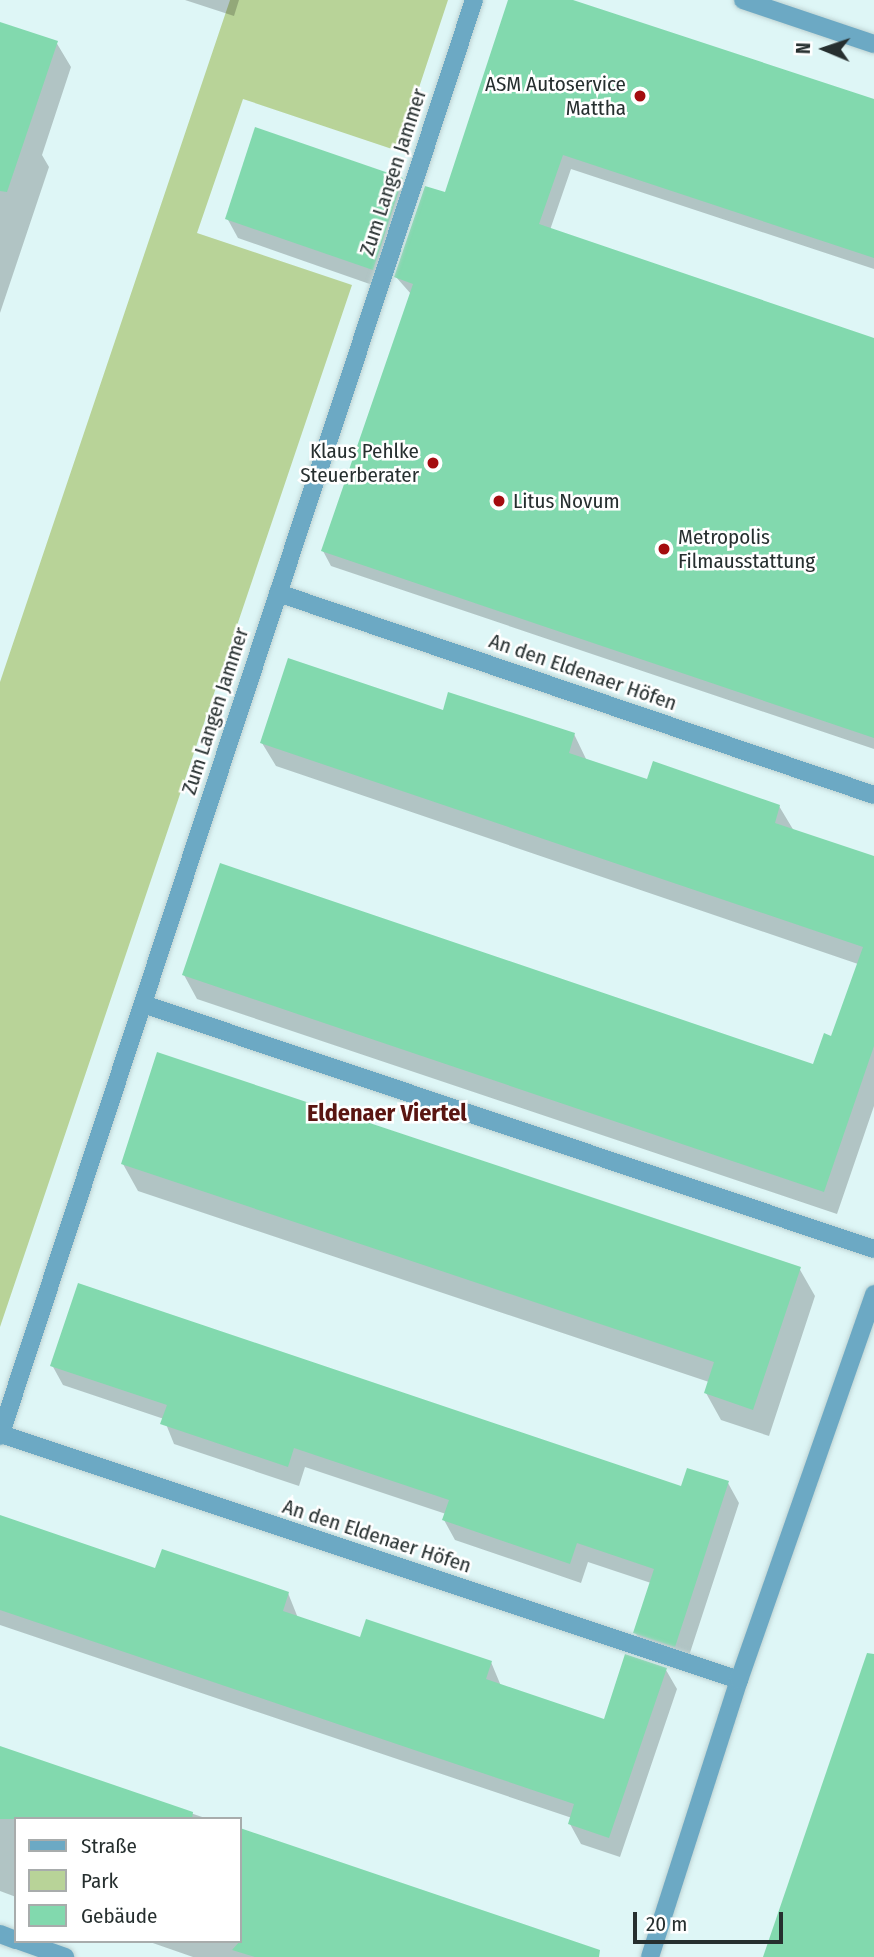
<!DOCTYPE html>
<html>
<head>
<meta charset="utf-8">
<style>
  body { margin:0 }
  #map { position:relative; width:874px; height:1957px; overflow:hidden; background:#def6f6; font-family:"Fira Sans Condensed",sans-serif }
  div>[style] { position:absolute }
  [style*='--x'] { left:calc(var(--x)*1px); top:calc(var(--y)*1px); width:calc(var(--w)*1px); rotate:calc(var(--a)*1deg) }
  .green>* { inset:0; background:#b8d398 }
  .shadow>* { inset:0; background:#0003 }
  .building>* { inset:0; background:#82d9ae }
  .roads { filter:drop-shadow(0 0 2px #bdd2d2) drop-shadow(0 0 2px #bdd2d2) }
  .minor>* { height:18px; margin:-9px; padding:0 9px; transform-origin:9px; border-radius:9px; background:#6ca9c4 }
  .dots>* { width:19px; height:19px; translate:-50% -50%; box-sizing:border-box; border:4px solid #fff; border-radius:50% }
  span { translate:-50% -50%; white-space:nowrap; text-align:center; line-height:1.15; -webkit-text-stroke:5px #fff; paint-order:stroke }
  .poi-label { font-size:21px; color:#262f2f }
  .right { translate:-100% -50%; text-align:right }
  .left { translate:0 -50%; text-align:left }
  .street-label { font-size:21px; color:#262f2f }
  .quarter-label { font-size:24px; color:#591511; font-weight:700 }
  .legend { position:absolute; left:14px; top:1817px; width:228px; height:126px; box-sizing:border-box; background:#fff; border:2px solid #a8acac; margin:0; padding:9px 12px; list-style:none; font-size:21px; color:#262f2f }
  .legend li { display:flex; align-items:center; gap:14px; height:35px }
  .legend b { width:35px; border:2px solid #a8acac }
  .north { position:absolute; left:790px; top:14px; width:70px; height:70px; -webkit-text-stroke:5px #fff; paint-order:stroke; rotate:272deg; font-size:19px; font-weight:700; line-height:28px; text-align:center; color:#262f2f }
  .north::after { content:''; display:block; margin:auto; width:24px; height:32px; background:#262f2f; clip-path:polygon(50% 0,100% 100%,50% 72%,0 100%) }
  .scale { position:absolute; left:633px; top:1912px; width:150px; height:32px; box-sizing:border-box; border:4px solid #262f2f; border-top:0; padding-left:9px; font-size:21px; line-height:24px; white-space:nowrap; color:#262f2f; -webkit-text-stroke:5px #fff; paint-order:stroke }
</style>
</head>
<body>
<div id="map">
  <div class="green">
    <i style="clip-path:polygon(230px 0,448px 0,398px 151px,243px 99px,197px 233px,352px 285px,0 1327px,0 682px)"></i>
  </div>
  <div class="shadow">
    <i style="clip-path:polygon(185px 0,239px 0,234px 16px)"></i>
    <i style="clip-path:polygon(510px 0,567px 0,874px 101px,874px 269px,571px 169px,550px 230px,874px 340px,874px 749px,331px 566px,323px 551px,411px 294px,396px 277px,446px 194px)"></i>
    <i style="clip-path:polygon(0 24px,56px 42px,71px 67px,42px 155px,49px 167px,0 313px)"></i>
    <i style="clip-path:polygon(402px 180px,413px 199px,384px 289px,238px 238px,227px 218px)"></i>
    <i style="clip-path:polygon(444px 712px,574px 734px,587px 761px,648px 782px,779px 806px,794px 831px,874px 858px,874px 1106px,837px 1214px,197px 999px,184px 975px,814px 1066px,832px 1038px,858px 964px,276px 766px,262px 743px)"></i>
    <i style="clip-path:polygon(123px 1164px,799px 1268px,815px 1296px,769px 1436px,721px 1420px,706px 1393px,709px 1382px,138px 1191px)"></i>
    <i style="clip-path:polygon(52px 1365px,682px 1488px,728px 1483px,739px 1503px,686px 1665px,646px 1652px,635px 1632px,651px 1583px,588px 1562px,581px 1583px,455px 1540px,444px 1520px,446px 1514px,305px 1467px,299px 1486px,174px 1444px,164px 1419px,63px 1385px)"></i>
    <i style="clip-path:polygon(0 1527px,156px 1570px,288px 1593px,298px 1618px,361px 1639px,491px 1662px,501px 1686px,605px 1721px,666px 1670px,677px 1689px,620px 1857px,581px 1844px,570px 1824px,572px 1818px,0 1625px)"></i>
    <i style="clip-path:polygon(0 1748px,208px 1819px,16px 1819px,16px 1897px,0 1891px)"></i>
    <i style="clip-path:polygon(240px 1830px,571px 1943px,579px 1957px,193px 1957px,147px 1941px,240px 1941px)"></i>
  </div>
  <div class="building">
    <i style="clip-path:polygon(508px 0,573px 0,874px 99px,874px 258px,563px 155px,539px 224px,874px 338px,874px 738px,321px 551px,413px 284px,394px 277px,425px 186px,445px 192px)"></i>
    <i style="clip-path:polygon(0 22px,58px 41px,7px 192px,0 191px)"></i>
    <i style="clip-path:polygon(255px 127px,403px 178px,373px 270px,225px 219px)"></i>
    <i style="clip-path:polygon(288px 658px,443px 710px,448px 692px,575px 733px,569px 753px,647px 779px,653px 761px,780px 805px,775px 823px,874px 856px,874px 1046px,824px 1192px,182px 975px,220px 863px,813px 1064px,824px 1033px,831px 1036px,863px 947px,260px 743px)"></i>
    <i style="clip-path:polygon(157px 1052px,801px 1267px,753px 1410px,704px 1393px,714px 1362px,121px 1164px)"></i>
    <i style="clip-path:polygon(78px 1283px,681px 1486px,687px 1468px,729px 1481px,675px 1647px,633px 1633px,654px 1569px,577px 1543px,570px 1564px,442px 1520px,449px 1500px,294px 1448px,288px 1467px,160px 1424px,167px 1405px,50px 1366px)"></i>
    <i style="clip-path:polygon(0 1515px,155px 1568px,162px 1549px,248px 1578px,289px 1592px,283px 1611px,360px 1637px,366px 1619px,492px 1661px,486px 1679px,604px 1719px,625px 1654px,667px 1668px,609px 1838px,568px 1824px,574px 1804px,0 1610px)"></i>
    <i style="clip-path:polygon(867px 1653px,874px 1654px,874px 1957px,763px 1957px)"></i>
    <i style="clip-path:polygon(0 1746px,193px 1812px,192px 1819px,0 1819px)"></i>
    <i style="clip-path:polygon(240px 1828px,600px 1950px,599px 1957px,255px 1957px,232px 1950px,240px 1941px)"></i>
  </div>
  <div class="roads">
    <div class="minor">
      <i style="--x:743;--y:0;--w:138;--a:18.6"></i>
      <i style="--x:278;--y:593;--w:629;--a:18.72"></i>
      <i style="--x:143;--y:1004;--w:771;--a:18.53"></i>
      <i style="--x:1;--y:1434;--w:778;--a:18.43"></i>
      <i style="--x:0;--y:1436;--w:1512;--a:-71.73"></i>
      <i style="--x:0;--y:1934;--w:17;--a:21"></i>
      <i style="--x:20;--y:1941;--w:48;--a:19.6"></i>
      <i style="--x:650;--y:1957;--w:291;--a:-72.2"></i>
      <i style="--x:739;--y:1680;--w:409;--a:-70.7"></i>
    </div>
  </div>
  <div class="dots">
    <i style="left:640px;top:96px;background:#a40c0f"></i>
    <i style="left:433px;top:463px;background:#a40c0f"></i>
    <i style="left:499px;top:501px;background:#a40c0f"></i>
    <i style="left:664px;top:549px;background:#a40c0f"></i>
  </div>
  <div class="poi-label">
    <span class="right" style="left:626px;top:96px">ASM Autoservice<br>Mattha</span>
    <span class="right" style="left:419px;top:463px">Klaus Pehlke<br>Steuerberater</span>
    <span class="left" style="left:513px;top:501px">Litus Novum</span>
    <span class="left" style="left:678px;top:549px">Metropolis<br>Filmausstattung</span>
  </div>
  <div class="street-label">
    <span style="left:393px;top:172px;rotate:-72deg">Zum Langen Jammer</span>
    <span style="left:583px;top:672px;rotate:19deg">An den Eldenaer Höfen</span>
    <span style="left:215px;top:711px;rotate:-72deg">Zum Langen Jammer</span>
    <span style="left:377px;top:1536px;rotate:18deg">An den Eldenaer Höfen</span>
  </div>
  <div class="quarter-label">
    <span style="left:387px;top:1114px">Eldenaer Viertel</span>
  </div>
  <ul class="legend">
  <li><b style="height:9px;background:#6ca9c4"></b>Straße</li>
  <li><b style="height:19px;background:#b8d398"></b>Park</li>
  <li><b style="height:19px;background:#82d9ae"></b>Gebäude</li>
  </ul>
  <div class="north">N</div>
  <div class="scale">20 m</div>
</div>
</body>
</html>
